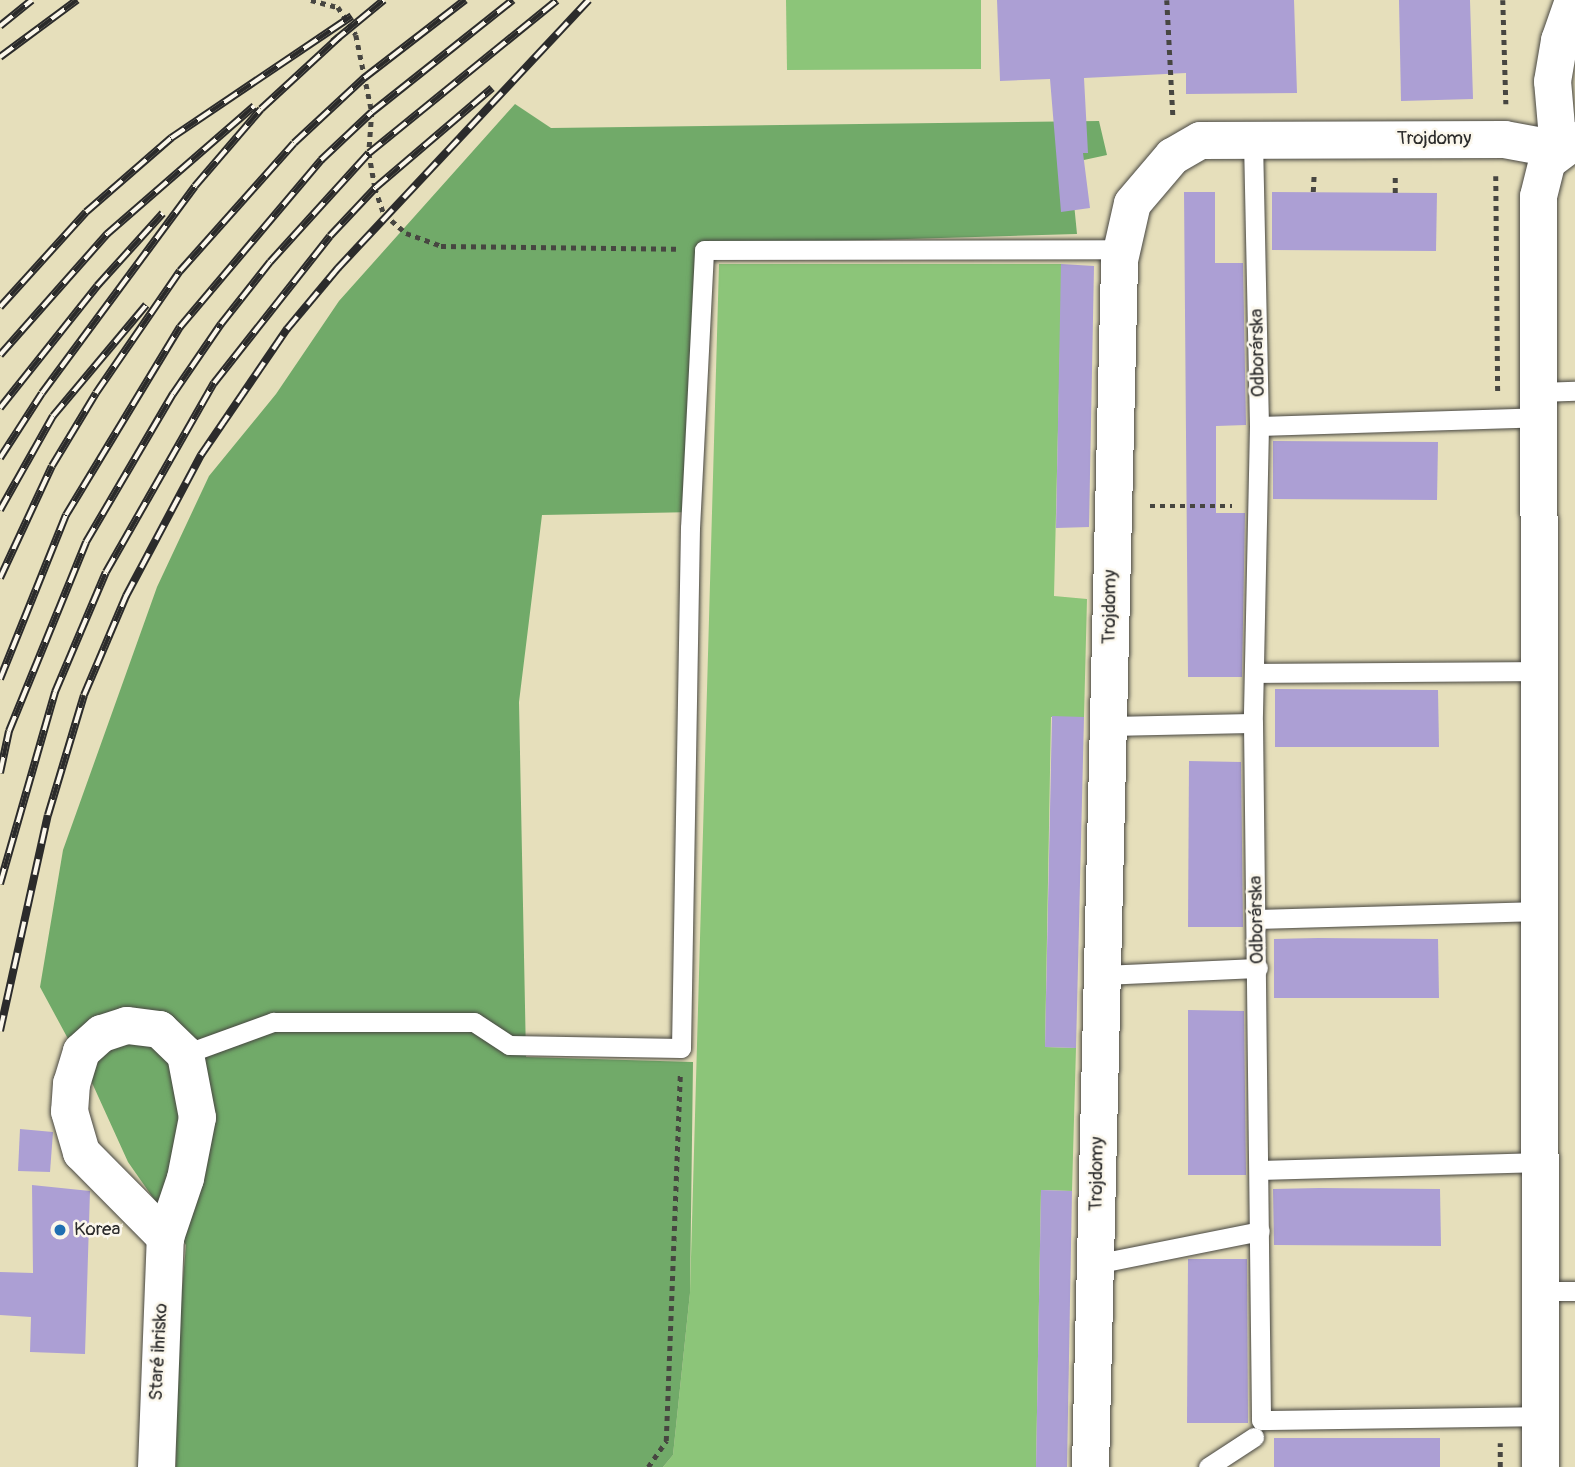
<!DOCTYPE html>
<html>
<head>
<meta charset="utf-8">
<style>
  body { margin:0 }
  #map { position:relative; width:1575px; height:1467px; overflow:hidden; background:#e6dfbb; font-family:Pangolin,sans-serif }
  div>[style] { position:absolute }
  [style*='--x'] { left:calc(var(--x)*1px); top:calc(var(--y)*1px); width:calc(var(--w)*1px); rotate:calc(var(--a)*1deg) }
  .green>* { inset:0; background:#8cc579 }
  .forest>* { inset:0; background:#71aa69 }
  .building>* { inset:0; background:#ac9fd4 }
  .path>* { height:4.5px; margin-top:-2.25px; transform-origin:0; background:repeating-linear-gradient(90deg,#474641 0 5px,transparent 0 10px) }
  .roads { filter:drop-shadow(0 0 2px #474641) drop-shadow(0 0 2px #474641) }
  .service>* { height:19px; margin:-9.5px; padding:0 9.5px; transform-origin:9.5px; border-radius:9.5px; background:#fff }
  .minor>* { height:37px; margin:-18.5px; padding:0 18.5px; transform-origin:18.5px; border-radius:18.5px; background:#fff }
  .rail>* { height:8px; margin-top:-4px; transform-origin:0; background:repeating-linear-gradient(90deg,#fbf7ec 0 16px,#2b2b2b 0 32px); box-sizing:border-box; border-block:2px solid #2b2b2b }
  .dots>* { width:19px; height:19px; translate:-50% -50%; box-sizing:border-box; border:4px solid #fbf7ec; border-radius:50% }
  span { translate:-50% -50%; white-space:nowrap; text-align:center; line-height:1.15; -webkit-text-stroke:5px #fbf7ec; paint-order:stroke }
  .street-label { font-size:19px; color:#2b2b2b }
  .poi-label { font-size:19px; color:#2b2b2b }
  .left { translate:0 -50%; text-align:left }
</style>
</head>
<body>
<div id="map">
  <div class="green">
    <i style="clip-path:polygon(786px 0,981px 0,981px 69px,787px 70px)"></i>
    <i style="clip-path:polygon(719px 264px,1062px 264px,1054px 596px,1087px 599px,1084px 717px,1051px 717px,1045px 1047px,1076px 1048px,1072px 1191px,1041px 1190px,1036px 1467px,663px 1467px,673px 1455px,690px 1293px)"></i>
  </div>
  <div class="forest">
    <i style="clip-path:polygon(515px 104px,551px 128px,1099px 121px,1107px 155px,1070px 163px,1077px 234px,703px 245px,696px 512px,542px 515px,519px 702px,526px 1057px,693px 1062px,690px 1293px,673px 1455px,663px 1467px,176px 1467px,177px 1348px,186px 1245px,128px 1162px,93px 1085px,40px 987px,63px 850px,157px 587px,209px 476px,276px 394px,339px 301px)"></i>
  </div>
  <div class="building">
    <i style="clip-path:polygon(997px 0,1294px 0,1297px 93px,1186px 94px,1186px 73px,1084px 78px,1088px 153px,1083px 153px,1090px 208px,1061px 212px,1050px 79px,1000px 81px)"></i>
    <i style="clip-path:polygon(1399px 0,1470px 0,1473px 99px,1401px 101px)"></i>
    <i style="clip-path:polygon(1184px 192px,1215px 192px,1215px 263px,1243px 263px,1246px 425px,1216px 426px,1216px 513px,1245px 513px,1242px 677px,1188px 677px)"></i>
    <i style="clip-path:polygon(1272px 192px,1437px 193px,1436px 251px,1272px 250px)"></i>
    <i style="clip-path:polygon(1061px 264px,1094px 266px,1089px 527px,1056px 528px)"></i>
    <i style="clip-path:polygon(1273px 441px,1438px 442px,1437px 500px,1273px 499px)"></i>
    <i style="clip-path:polygon(1275px 689px,1438px 690px,1439px 747px,1275px 747px)"></i>
    <i style="clip-path:polygon(1052px 716px,1084px 717px,1076px 1048px,1045px 1047px)"></i>
    <i style="clip-path:polygon(1189px 761px,1241px 762px,1243px 927px,1188px 927px)"></i>
    <i style="clip-path:polygon(1318px 938px,1438px 939px,1439px 998px,1274px 998px,1274px 939px)"></i>
    <i style="clip-path:polygon(1188px 1010px,1244px 1011px,1246px 1175px,1188px 1175px)"></i>
    <i style="clip-path:polygon(20px 1129px,53px 1132px,50px 1172px,18px 1171px)"></i>
    <i style="clip-path:polygon(32px 1185px,90px 1191px,85px 1354px,30px 1352px,31px 1317px,0 1315px,0 1272px,33px 1273px)"></i>
    <i style="clip-path:polygon(1319px 1188px,1440px 1189px,1441px 1246px,1274px 1245px,1273px 1189px)"></i>
    <i style="clip-path:polygon(1041px 1190px,1072px 1191px,1067px 1467px,1036px 1467px)"></i>
    <i style="clip-path:polygon(1188px 1259px,1247px 1259px,1248px 1423px,1187px 1423px)"></i>
    <i style="clip-path:polygon(1274px 1438px,1440px 1438px,1440px 1467px,1274px 1467px)"></i>
  </div>
  <div class="path">
    <i style="--x:311;--y:0;--w:28;--a:15"></i>
    <i style="--x:338;--y:7;--w:33;--a:57"></i>
    <i style="--x:356;--y:35;--w:79;--a:78.3"></i>
    <i style="--x:372;--y:112;--w:41;--a:94.2"></i>
    <i style="--x:369;--y:153;--w:36;--a:80"></i>
    <i style="--x:375;--y:188;--w:28;--a:71"></i>
    <i style="--x:384;--y:214;--w:29;--a:41"></i>
    <i style="--x:406;--y:233;--w:37;--a:20"></i>
    <i style="--x:441;--y:246;--w:235;--a:0.7"></i>
    <i style="--x:1167;--y:0;--w:115;--a:87"></i>
    <i style="--x:1503;--y:0;--w:104;--a:88.3"></i>
    <i style="--x:1496;--y:176;--w:216;--a:89.5"></i>
    <i style="--x:1313;--y:192;--w:17;--a:-87"></i>
    <i style="--x:1395;--y:193;--w:18;--a:-90"></i>
    <i style="--x:1150;--y:506;--w:82;--a:0"></i>
    <i style="--x:648;--y:1467;--w:32;--a:-55"></i>
    <i style="--x:666;--y:1441;--w:366;--a:-87.8"></i>
    <i style="--x:1500;--y:1467;--w:24;--a:-90"></i>
  </div>
  <div class="roads">
    <div class="service">
      <i style="--x:1253;--y:140;--w:286;--a:88.8"></i>
      <i style="--x:1259;--y:426;--w:297;--a:91.2"></i>
      <i style="--x:1253;--y:723;--w:697;--a:89.34"></i>
      <i style="--x:1261;--y:1420;--w:280;--a:-0.8"></i>
      <i style="--x:1539;--y:392;--w:36;--a:-2"></i>
      <i style="--x:1259;--y:426;--w:280;--a:-1.8"></i>
      <i style="--x:1254;--y:673;--w:286;--a:-0.4"></i>
      <i style="--x:1108;--y:726;--w:145;--a:-1.2"></i>
      <i style="--x:1257;--y:919;--w:283;--a:-1.6"></i>
      <i style="--x:1102;--y:975;--w:156;--a:-2.6"></i>
      <i style="--x:185;--y:1054;--w:94;--a:-20"></i>
      <i style="--x:273;--y:1022;--w:201;--a:0"></i>
      <i style="--x:474;--y:1022;--w:42;--a:33.3"></i>
      <i style="--x:509;--y:1045;--w:172;--a:1"></i>
      <i style="--x:681;--y:1048;--w:520;--a:-89.01"></i>
      <i style="--x:690;--y:528;--w:278;--a:-87.1"></i>
      <i style="--x:704;--y:250;--w:416;--a:-0.1"></i>
      <i style="--x:1260;--y:1170;--w:282;--a:-1.6"></i>
      <i style="--x:1095;--y:1264;--w:168;--a:-11.3"></i>
      <i style="--x:1541;--y:1291;--w:34;--a:0"></i>
      <i style="--x:1208;--y:1467;--w:55;--a:-33.1"></i>
    </div>
    <div class="minor">
      <i style="--x:1558;--y:149;--w:68;--a:-95"></i>
      <i style="--x:1552;--y:81;--w:42;--a:-80.3"></i>
      <i style="--x:1559;--y:40;--w:42;--a:-70.7"></i>
      <i style="--x:156;--y:1467;--w:230;--a:-87.8"></i>
      <i style="--x:165;--y:1237;--w:62;--a:-71.3"></i>
      <i style="--x:185;--y:1178;--w:62;--a:-78.9"></i>
      <i style="--x:197;--y:1117;--w:64;--a:-100.8"></i>
      <i style="--x:185;--y:1054;--w:36;--a:-136"></i>
      <i style="--x:159;--y:1029;--w:33;--a:-173"></i>
      <i style="--x:126;--y:1025;--w:26;--a:162"></i>
      <i style="--x:101;--y:1033;--w:27;--a:138"></i>
      <i style="--x:81;--y:1051;--w:34;--a:107"></i>
      <i style="--x:71;--y:1083;--w:28;--a:94"></i>
      <i style="--x:69;--y:1111;--w:43;--a:73.7"></i>
      <i style="--x:81;--y:1152;--w:120;--a:45.3"></i>
      <i style="--x:1090;--y:1467;--w:1207;--a:-88.62"></i>
      <i style="--x:1119;--y:260;--w:58;--a:-77.2"></i>
      <i style="--x:1132;--y:203;--w:62;--a:-49.6"></i>
      <i style="--x:1172;--y:156;--w:32;--a:-30"></i>
      <i style="--x:1200;--y:140;--w:304;--a:-0.2"></i>
      <i style="--x:1504;--y:139;--w:55;--a:10.5"></i>
      <i style="--x:1540;--y:1467;--w:1271;--a:-90.09"></i>
      <i style="--x:1538;--y:196;--w:36;--a:-76"></i>
      <i style="--x:1547;--y:161;--w:35;--a:-37"></i>
    </div>
  </div>
  <div class="rail">
    <i style="--x:0;--y:26;--w:41;--a:-39.1"></i>
    <i style="--x:333;--y:42;--w:66;--a:-39.5"></i>
    <i style="--x:0;--y:57;--w:96;--a:-36.5"></i>
    <i style="--x:0;--y:307;--w:128;--a:-47.8"></i>
    <i style="--x:86;--y:212;--w:113;--a:-41"></i>
    <i style="--x:171;--y:138;--w:218;--a:-34"></i>
    <i style="--x:0;--y:355;--w:162;--a:-48.5"></i>
    <i style="--x:107;--y:234;--w:195;--a:-41"></i>
    <i style="--x:0;--y:408;--w:156;--a:-51.5"></i>
    <i style="--x:97;--y:286;--w:98;--a:-47.9"></i>
    <i style="--x:0;--y:458;--w:77;--a:-57.1"></i>
    <i style="--x:42;--y:393;--w:257;--a:-53.5"></i>
    <i style="--x:195;--y:186;--w:101;--a:-49.4"></i>
    <i style="--x:261;--y:109;--w:106;--a:-42.7"></i>
    <i style="--x:0;--y:510;--w:108;--a:-60.6"></i>
    <i style="--x:53;--y:416;--w:145;--a:-50"></i>
    <i style="--x:0;--y:578;--w:123;--a:-65.1"></i>
    <i style="--x:52;--y:466;--w:85;--a:-58.9"></i>
    <i style="--x:96;--y:393;--w:148;--a:-55.5"></i>
    <i style="--x:180;--y:271;--w:171;--a:-48.3"></i>
    <i style="--x:294;--y:143;--w:96;--a:-42.9"></i>
    <i style="--x:364;--y:78;--w:128;--a:-37.7"></i>
    <i style="--x:0;--y:679;--w:177;--a:-68.1"></i>
    <i style="--x:66;--y:515;--w:220;--a:-58.8"></i>
    <i style="--x:180;--y:327;--w:219;--a:-49.8"></i>
    <i style="--x:321;--y:160;--w:70;--a:-43.3"></i>
    <i style="--x:372;--y:112;--w:180;--a:-38.5"></i>
    <i style="--x:0;--y:773;--w:43;--a:-77.9"></i>
    <i style="--x:9;--y:731;--w:204;--a:-67.8"></i>
    <i style="--x:86;--y:542;--w:172;--a:-59.6"></i>
    <i style="--x:173;--y:394;--w:85;--a:-55.6"></i>
    <i style="--x:221;--y:324;--w:79;--a:-51.7"></i>
    <i style="--x:270;--y:262;--w:147;--a:-47.8"></i>
    <i style="--x:369;--y:153;--w:242;--a:-39.1"></i>
    <i style="--x:0;--y:884;--w:200;--a:-74"></i>
    <i style="--x:55;--y:692;--w:130;--a:-67"></i>
    <i style="--x:106;--y:572;--w:218;--a:-60.3"></i>
    <i style="--x:214;--y:383;--w:187;--a:-51.7"></i>
    <i style="--x:330;--y:236;--w:66;--a:-46.8"></i>
    <i style="--x:375;--y:188;--w:154;--a:-40.5"></i>
    <i style="--x:0;--y:1031;--w:221;--a:-77.5"></i>
    <i style="--x:48;--y:815;--w:125;--a:-73.3"></i>
    <i style="--x:84;--y:695;--w:108;--a:-67"></i>
    <i style="--x:126;--y:596;--w:160;--a:-62"></i>
    <i style="--x:201;--y:455;--w:153;--a:-55.7"></i>
    <i style="--x:287;--y:329;--w:80;--a:-50.1"></i>
    <i style="--x:338;--y:268;--w:367;--a:-46.9"></i>
  </div>
  <div class="dots">
    <i style="left:60px;top:1230px;background:#1f6fb2"></i>
  </div>
  <div class="street-label">
    <span style="left:1434px;top:139px">Trojdomy</span>
    <span style="left:1258px;top:353px;rotate:-91deg">Odborárska</span>
    <span style="left:1110px;top:607px;rotate:-89deg">Trojdomy</span>
    <span style="left:1257px;top:920px;rotate:-91deg">Odborárska</span>
    <span style="left:1097px;top:1174px;rotate:-89deg">Trojdomy</span>
    <span style="left:159px;top:1352px;rotate:-87deg">Staré ihrisko</span>
  </div>
  <div class="poi-label">
    <span class="left" style="left:74px;top:1230px">Korea</span>
  </div>
</div>
</body>
</html>
